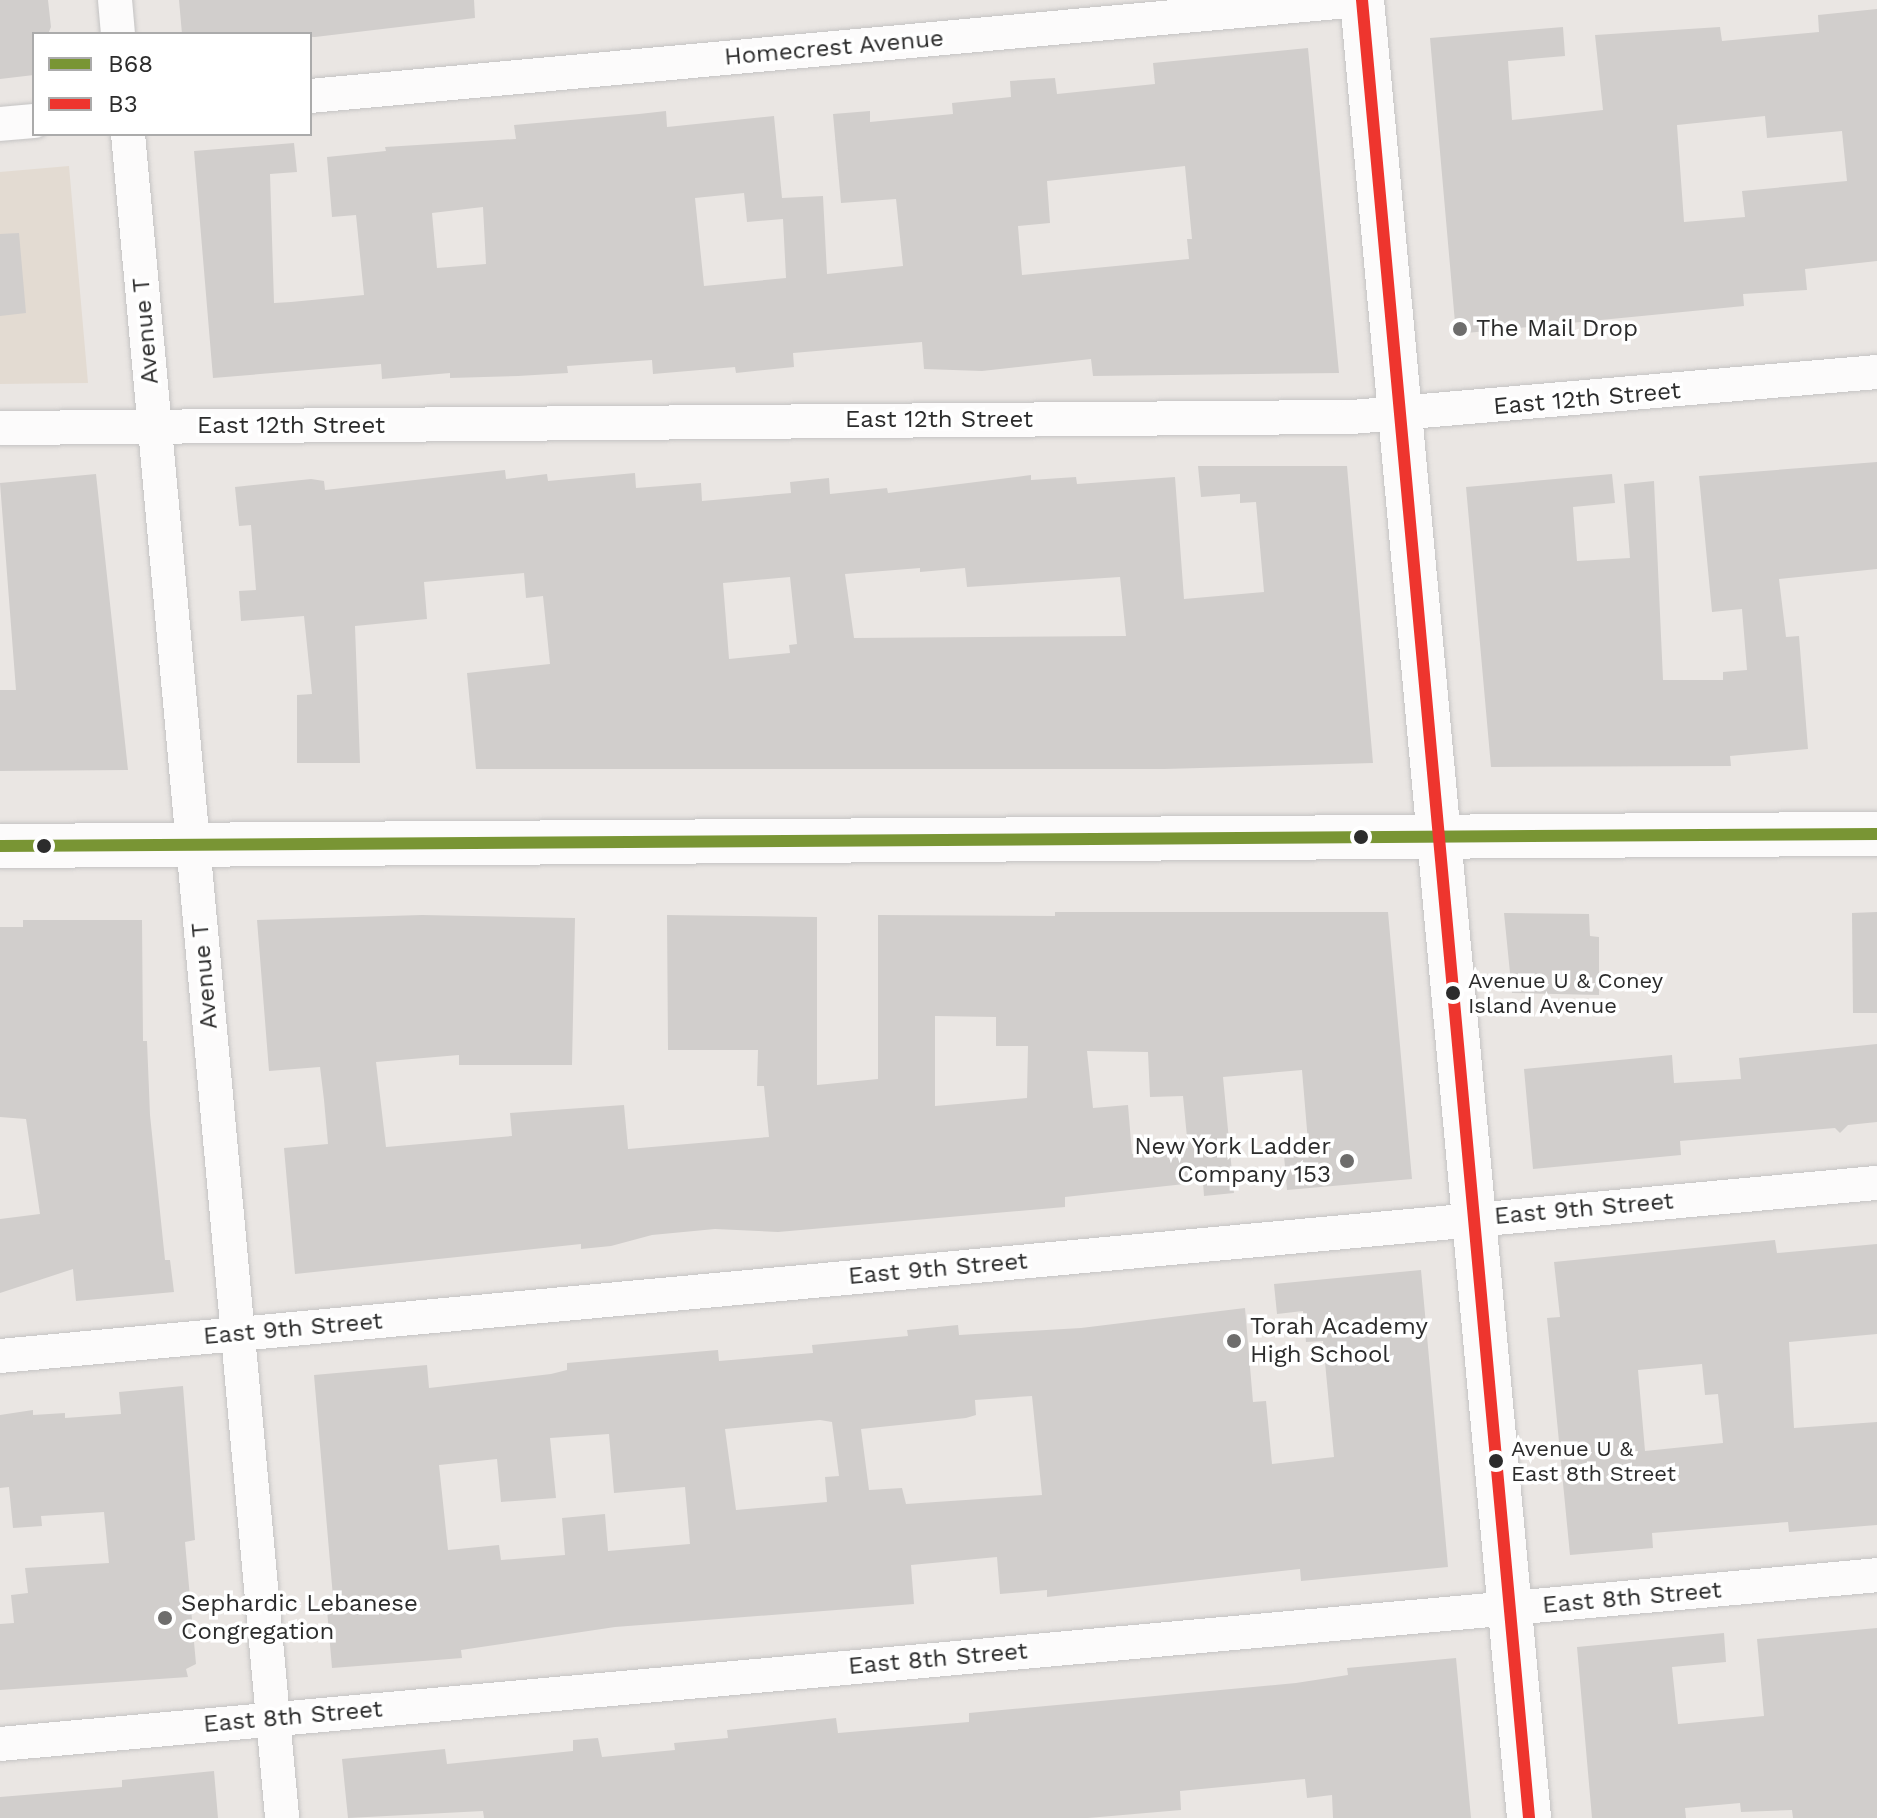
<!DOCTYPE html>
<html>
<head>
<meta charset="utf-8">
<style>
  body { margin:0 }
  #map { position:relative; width:1877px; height:1818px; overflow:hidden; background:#eae6e3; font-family:"Work Sans",sans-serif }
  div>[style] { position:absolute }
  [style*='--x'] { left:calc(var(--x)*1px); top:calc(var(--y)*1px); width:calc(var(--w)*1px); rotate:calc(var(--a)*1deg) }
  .education>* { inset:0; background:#e3dbd2 }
  .building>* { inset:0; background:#d1cecc }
  .roads { filter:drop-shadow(0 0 2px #c4c3c3) drop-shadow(0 0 2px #c4c3c3) }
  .minor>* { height:34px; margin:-17px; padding:0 17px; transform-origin:17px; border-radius:17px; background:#fcfbfb }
  .secondary>* { height:44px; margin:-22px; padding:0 22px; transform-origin:22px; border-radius:22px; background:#fcfbfb }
  .bus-1>* { height:12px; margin:-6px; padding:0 6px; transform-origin:6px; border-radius:6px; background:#799534 }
  .bus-2>* { height:12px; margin:-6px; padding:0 6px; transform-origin:6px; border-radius:6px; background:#ee352e }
  .dots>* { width:22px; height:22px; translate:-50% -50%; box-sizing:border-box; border:4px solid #fff; border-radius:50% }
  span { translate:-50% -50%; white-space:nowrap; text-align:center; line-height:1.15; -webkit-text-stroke:7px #fff; paint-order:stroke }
  .bus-label { font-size:22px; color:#2c2c2c }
  .left { translate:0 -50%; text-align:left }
  .street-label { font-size:24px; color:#2c2c2c }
  .poi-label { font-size:24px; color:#2c2c2c }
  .right { translate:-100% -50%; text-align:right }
  .legend { position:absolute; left:32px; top:32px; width:280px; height:104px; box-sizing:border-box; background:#fff; border:2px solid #ababab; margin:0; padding:10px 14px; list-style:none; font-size:24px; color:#2c2c2c }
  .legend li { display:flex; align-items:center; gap:16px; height:40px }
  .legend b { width:40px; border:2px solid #ababab }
</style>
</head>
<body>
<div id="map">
  <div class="education">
    <i style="clip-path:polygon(69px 166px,88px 383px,0 384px,0 172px)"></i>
  </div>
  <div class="building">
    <i style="clip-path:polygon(0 0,48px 0,51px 27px,48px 34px,34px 34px,34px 75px,0 79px)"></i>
    <i style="clip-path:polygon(179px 0,474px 0,475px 18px,315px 37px,182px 34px)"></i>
    <i style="clip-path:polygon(evenodd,1877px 9px,1877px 261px,1805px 269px,1807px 290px,1743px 294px,1744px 306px,1456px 334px,1430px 38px,1563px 27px,1565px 56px,1508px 61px,1512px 120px,1603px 110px,1595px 35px,1720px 27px,1722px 41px,1819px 32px,1818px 15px,1877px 9px,1765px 116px,1767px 138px,1842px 131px,1847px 181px,1742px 191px,1745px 217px,1684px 222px,1677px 125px,1765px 116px)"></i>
    <i style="clip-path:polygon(evenodd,1308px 48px,1339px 373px,1093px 376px,1091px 359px,982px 371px,924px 369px,922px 342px,793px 353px,794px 367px,736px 373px,735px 367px,653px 374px,652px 360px,567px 366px,568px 373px,518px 376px,450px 378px,450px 373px,382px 379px,381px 364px,213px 378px,194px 151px,294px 143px,297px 172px,270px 174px,274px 303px,291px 302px,364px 295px,356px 215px,332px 217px,327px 157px,386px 151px,385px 147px,516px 139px,514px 125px,639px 114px,666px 111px,667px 127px,774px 116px,782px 198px,823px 196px,827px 274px,903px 266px,896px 199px,841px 203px,833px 114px,870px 111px,870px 122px,953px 114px,952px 103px,1011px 97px,1010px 81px,1055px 78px,1057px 94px,1155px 84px,1153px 63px,1308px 48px,1185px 166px,1192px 239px,1187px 239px,1189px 259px,1022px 275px,1018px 226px,1050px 223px,1047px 181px,1185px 166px,1308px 48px,744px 193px,747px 222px,783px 219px,786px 278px,704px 286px,695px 198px,744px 193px,1308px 48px,483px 207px,486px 264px,437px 268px,432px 213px,483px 207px)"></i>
    <i style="clip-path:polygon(19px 233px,26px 313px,0 316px,0 234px)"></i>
    <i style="clip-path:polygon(1877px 462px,1877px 569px,1779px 579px,1786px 637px,1799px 636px,1808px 749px,1730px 756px,1731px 766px,1491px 767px,1466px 487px,1612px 474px,1615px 503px,1573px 507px,1577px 561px,1630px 558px,1624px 484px,1654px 481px,1663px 680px,1723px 680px,1723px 672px,1747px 670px,1742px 609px,1712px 612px,1699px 476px)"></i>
    <i style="clip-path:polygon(evenodd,1198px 466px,1347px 466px,1373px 763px,1164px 769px,476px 769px,467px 673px,550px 664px,543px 596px,526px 598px,524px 573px,424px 582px,427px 619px,355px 626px,360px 763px,297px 763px,297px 695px,312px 694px,304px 616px,241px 621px,239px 591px,256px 590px,251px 525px,239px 526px,235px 487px,311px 479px,324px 481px,325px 490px,505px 470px,506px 479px,547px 474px,548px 481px,635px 473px,636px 488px,701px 483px,702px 501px,791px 493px,790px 482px,829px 478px,830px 494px,887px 488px,888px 493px,1031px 475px,1031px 480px,1076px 477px,1077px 484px,1175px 477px,1184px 599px,1264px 592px,1256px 502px,1240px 503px,1240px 494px,1201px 497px,1198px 466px,920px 568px,920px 572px,965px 568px,967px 587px,1120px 577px,1126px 636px,854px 638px,845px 574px,920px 568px,1198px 466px,790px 577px,797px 644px,789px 645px,790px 653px,729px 659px,723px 583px,790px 577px)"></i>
    <i style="clip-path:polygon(96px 474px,128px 770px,0 771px,0 690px,16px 690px,0 483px)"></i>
    <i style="clip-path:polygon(evenodd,1055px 912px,1388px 912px,1412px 1179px,1287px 1190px,1283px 1144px,1308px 1142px,1302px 1070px,1223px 1077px,1234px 1193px,1204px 1196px,1203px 1182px,1065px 1197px,1065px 1207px,778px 1232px,715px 1229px,652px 1235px,611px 1246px,581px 1249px,581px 1244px,295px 1274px,284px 1148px,328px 1144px,324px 1100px,320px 1067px,269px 1071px,257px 920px,422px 915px,575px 918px,572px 1065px,459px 1065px,459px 1055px,376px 1062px,386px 1147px,512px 1136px,510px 1113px,624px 1105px,628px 1149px,769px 1137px,764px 1086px,757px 1086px,758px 1050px,668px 1050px,667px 915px,817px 917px,817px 1085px,878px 1079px,878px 915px,1055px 916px,1055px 912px,935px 1016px,996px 1017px,996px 1046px,1028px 1046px,1027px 1098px,935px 1106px,935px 1016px,1055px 912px,1087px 1051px,1148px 1052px,1150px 1097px,1183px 1096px,1188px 1148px,1132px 1154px,1128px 1105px,1093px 1108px,1087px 1051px)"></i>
    <i style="clip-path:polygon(1877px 912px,1877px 1013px,1853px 1013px,1852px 913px)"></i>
    <i style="clip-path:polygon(1504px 913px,1589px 914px,1590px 936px,1599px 937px,1599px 995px,1512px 993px)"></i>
    <i style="clip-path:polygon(23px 920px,142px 920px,143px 1041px,147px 1041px,150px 1115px,165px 1260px,170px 1260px,174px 1292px,76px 1301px,73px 1269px,0 1293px,0 1219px,40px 1214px,26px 1119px,0 1117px,0 927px,23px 927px)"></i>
    <i style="clip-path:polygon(1877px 1044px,1877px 1122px,1848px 1125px,1840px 1133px,1835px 1128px,1680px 1141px,1681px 1155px,1533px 1169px,1524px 1069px,1672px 1055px,1674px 1083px,1741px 1079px,1739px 1058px)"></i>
    <i style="clip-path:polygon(evenodd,1775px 1240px,1777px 1253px,1877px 1244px,1877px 1334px,1789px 1342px,1794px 1428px,1877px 1422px,1877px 1525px,1789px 1532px,1788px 1522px,1652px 1533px,1653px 1548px,1570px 1555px,1547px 1318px,1560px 1317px,1554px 1262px,1775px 1240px,1702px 1364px,1705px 1395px,1718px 1394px,1723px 1443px,1645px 1451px,1638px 1370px,1702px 1364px)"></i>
    <i style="clip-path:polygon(evenodd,1421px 1270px,1448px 1567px,1301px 1581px,1300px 1569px,1047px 1597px,1047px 1590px,1000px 1594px,997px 1557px,911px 1565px,914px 1604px,615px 1627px,461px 1650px,462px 1658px,332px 1668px,327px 1610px,334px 1609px,314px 1375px,427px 1365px,429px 1388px,551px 1374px,567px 1370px,567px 1363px,718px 1350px,719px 1361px,813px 1353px,812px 1345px,908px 1336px,907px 1330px,958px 1325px,959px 1335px,1081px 1328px,1245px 1308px,1253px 1402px,1266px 1401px,1272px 1464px,1334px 1457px,1323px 1341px,1306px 1342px,1303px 1311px,1277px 1314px,1274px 1284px,1421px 1270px,1032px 1396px,1042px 1495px,906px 1504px,902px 1488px,869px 1490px,861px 1429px,966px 1418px,976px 1415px,975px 1400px,1032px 1396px,1421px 1270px,820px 1420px,832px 1422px,839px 1476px,825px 1477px,827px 1502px,736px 1510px,725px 1429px,820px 1420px,1421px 1270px,609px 1434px,614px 1493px,685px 1487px,690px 1544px,608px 1551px,605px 1514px,562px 1518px,565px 1555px,501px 1560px,499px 1545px,448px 1550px,439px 1465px,497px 1459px,501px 1502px,556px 1498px,550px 1438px,609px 1434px)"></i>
    <i style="clip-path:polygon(183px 1386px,195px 1540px,185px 1542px,196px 1664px,186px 1669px,188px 1677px,0 1690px,0 1624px,14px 1623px,11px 1595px,28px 1593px,25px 1568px,109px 1563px,104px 1512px,41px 1516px,42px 1526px,13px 1528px,9px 1487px,0 1488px,0 1415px,33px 1410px,33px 1415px,65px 1413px,65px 1418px,121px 1414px,119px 1392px)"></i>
    <i style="clip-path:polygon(1877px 1628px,1877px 1818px,1793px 1818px,1792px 1810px,1741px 1812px,1740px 1803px,1685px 1808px,1686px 1818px,1592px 1818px,1577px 1647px,1724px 1633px,1726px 1662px,1672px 1667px,1678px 1724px,1764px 1716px,1757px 1639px)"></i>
    <i style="clip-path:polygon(1456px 1658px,1471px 1818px,1333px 1818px,1332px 1795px,1307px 1798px,1305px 1779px,1180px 1791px,1181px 1810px,1088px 1818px,484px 1818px,483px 1811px,348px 1818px,342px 1759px,445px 1749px,447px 1764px,573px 1751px,573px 1740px,598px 1738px,602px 1757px,675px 1750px,674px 1743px,728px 1738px,727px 1730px,836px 1718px,838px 1733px,969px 1722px,969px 1713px,1296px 1683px,1348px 1675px,1347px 1668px)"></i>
    <i style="clip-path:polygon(214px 1771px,218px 1818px,0 1818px,0 1797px,122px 1787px,122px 1780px)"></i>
  </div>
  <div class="roads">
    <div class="minor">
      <i style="--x:115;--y:0;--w:34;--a:85"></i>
      <i style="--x:310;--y:96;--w:1052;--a:-5.23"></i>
      <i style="--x:0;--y:124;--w:34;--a:-5"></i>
      <i style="--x:128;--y:134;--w:1691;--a:84.77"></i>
      <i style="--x:0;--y:428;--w:1352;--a:-0.47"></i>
      <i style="--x:1352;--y:417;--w:527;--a:-4.9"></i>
      <i style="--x:0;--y:1356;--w:1885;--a:-5.27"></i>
      <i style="--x:0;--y:1744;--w:1885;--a:-5.14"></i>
    </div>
    <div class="secondary">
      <i style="--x:1362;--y:0;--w:1826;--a:84.75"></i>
      <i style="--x:0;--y:846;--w:1877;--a:-0.37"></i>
    </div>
  </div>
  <div class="bus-1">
    <i style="--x:0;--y:846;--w:1877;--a:-0.37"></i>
  </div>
  <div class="bus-2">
    <i style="--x:1362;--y:0;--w:1826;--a:84.75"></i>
  </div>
  <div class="dots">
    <i style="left:1460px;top:329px;background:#6e6d6c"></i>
    <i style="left:1361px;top:837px;background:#2c2c2c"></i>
    <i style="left:44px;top:846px;background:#2c2c2c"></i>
    <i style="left:1453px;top:993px;background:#2c2c2c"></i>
    <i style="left:1347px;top:1161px;background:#6e6d6c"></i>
    <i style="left:1234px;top:1341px;background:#6e6d6c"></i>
    <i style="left:1496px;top:1461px;background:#2c2c2c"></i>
    <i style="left:165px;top:1618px;background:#6e6d6c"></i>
  </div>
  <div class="bus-label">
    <span class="left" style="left:1468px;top:993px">Avenue U &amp; Coney<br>Island Avenue</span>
    <span class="left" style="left:1511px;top:1461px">Avenue U &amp;<br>East 8th Street</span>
  </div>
  <div class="street-label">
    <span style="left:834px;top:48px;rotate:-5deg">Homecrest Avenue</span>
    <span style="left:146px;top:331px;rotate:-95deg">Avenue T</span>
    <span style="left:1587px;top:399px;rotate:-5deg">East 12th Street</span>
    <span style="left:939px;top:420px">East 12th Street</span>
    <span style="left:291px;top:426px">East 12th Street</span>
    <span style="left:205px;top:976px;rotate:-95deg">Avenue T</span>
    <span style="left:1584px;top:1209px;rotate:-5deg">East 9th Street</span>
    <span style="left:938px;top:1269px;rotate:-5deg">East 9th Street</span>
    <span style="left:293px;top:1329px;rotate:-5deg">East 9th Street</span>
    <span style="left:1632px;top:1598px;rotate:-5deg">East 8th Street</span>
    <span style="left:938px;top:1659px;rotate:-5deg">East 8th Street</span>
    <span style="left:293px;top:1717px;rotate:-5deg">East 8th Street</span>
  </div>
  <div class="poi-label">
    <span class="left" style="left:1476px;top:329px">The Mail Drop</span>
    <span class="right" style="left:1331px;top:1161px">New York Ladder<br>Company 153</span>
    <span class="left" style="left:1250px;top:1341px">Torah Academy<br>High School</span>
    <span class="left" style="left:181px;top:1618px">Sephardic Lebanese<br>Congregation</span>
  </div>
  <ul class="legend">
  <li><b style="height:10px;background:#799534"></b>B68</li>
  <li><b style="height:10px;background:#ee352e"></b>B3</li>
  </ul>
</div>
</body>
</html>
